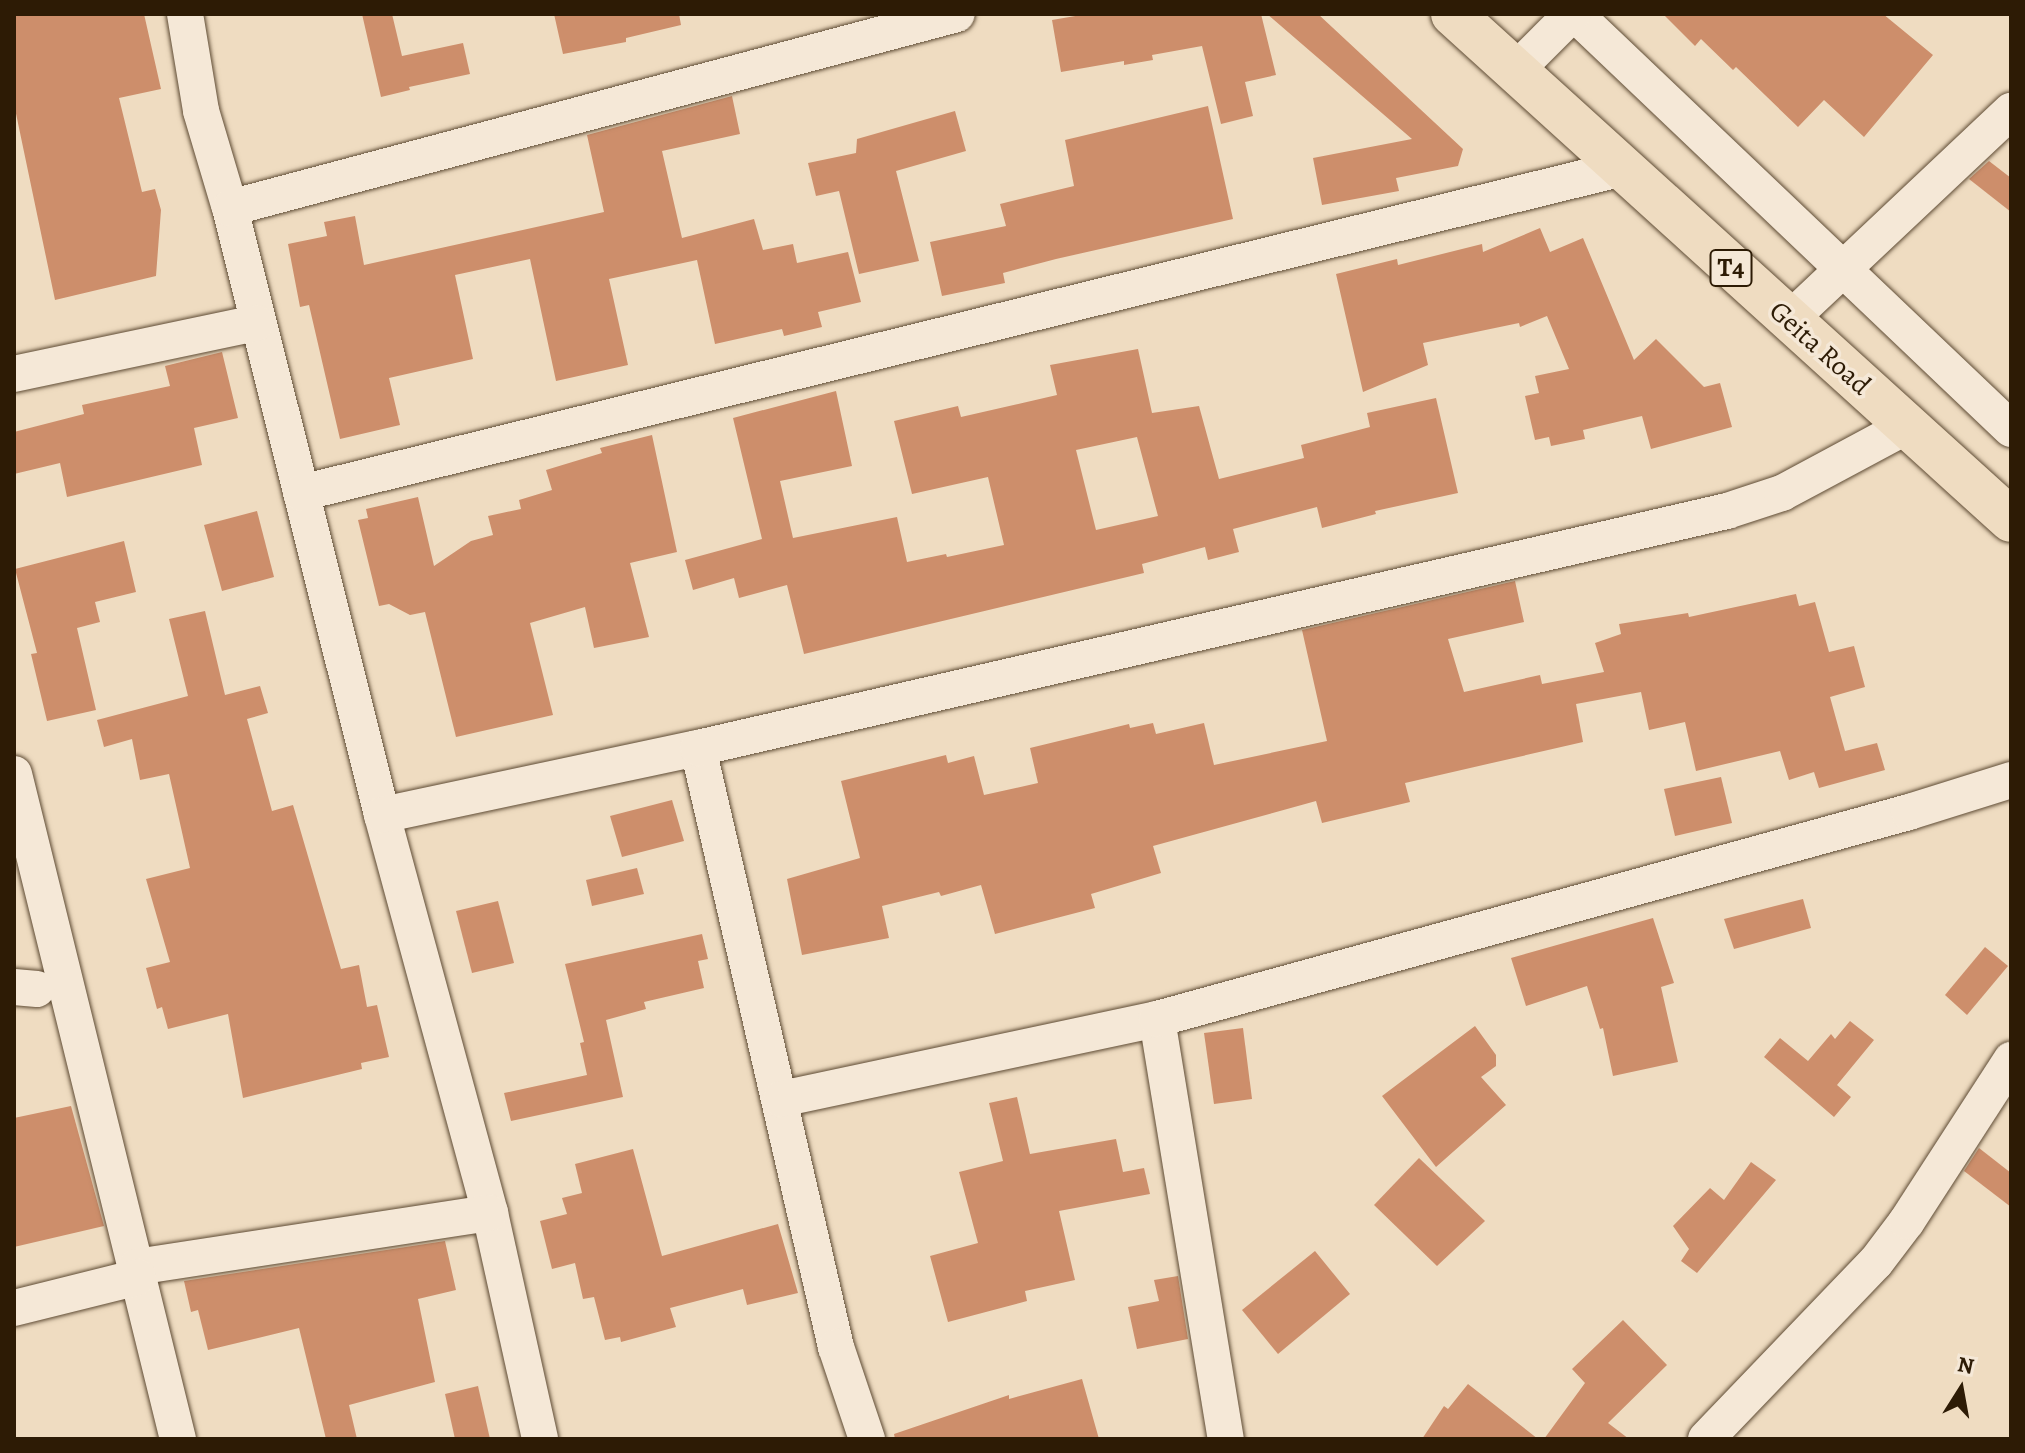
<!DOCTYPE html>
<html>
<head>
<meta charset="utf-8">
<style>
  body { margin:0 }
  #map { position:relative; width:2025px; height:1453px; overflow:hidden; background:#efdcc1; font-family:Alegreya,serif }
  div>[style] { position:absolute }
  [style*='--x'] { left:calc(var(--x)*1px); top:calc(var(--y)*1px); width:calc(var(--w)*1px); rotate:calc(var(--a)*1deg) }
  .building>* { inset:0; background:#cd8e6b }
  .roads { filter:drop-shadow(0 0 2px #5e4b34) drop-shadow(0 0 2px #5e4b34) }
  .minor>* { height:36px; margin:-18px; padding:0 18px; transform-origin:18px; border-radius:18px; background:#f5e8d7 }
  .trunk>* { height:44px; margin:-22px; padding:0 22px; transform-origin:22px; border-radius:22px; background:#efdcc1 }
  span { translate:-50% -50%; white-space:nowrap; text-align:center; line-height:1.15; -webkit-text-stroke:7px #f5e8d7; paint-order:stroke }
  .shield-label span { padding:2px 6px; background:#f5e8d7; border:2px solid; border-radius:6px; -webkit-text-stroke-width:0 }
  .shield-label { font-size:26px; color:#2d1b05; font-weight:700 }
  .street-label { font-size:28px; color:#2d1b05 }
  .frame { position:absolute; inset:0; border:16px solid #2d1b05; pointer-events:none }
  .north { position:absolute; left:1921px; top:1349px; width:80px; height:80px; -webkit-text-stroke:6px #f5e8d7; paint-order:stroke; rotate:11deg; font-size:22px; font-weight:700; line-height:32px; text-align:center; color:#2d1b05 }
  .north::after { content:''; display:block; margin:auto; width:28px; height:36px; background:#2d1b05; clip-path:polygon(50% 0,100% 100%,50% 72%,0 100%) }
</style>
</head>
<body>
<div id="map">
  <div class="building">
    <i style="clip-path:polygon(14px 14px,144px 14px,161px 89px,119px 98px,142px 192px,155px 189px,161px 210px,156px 276px,55px 300px,14px 104px)"></i>
    <i style="clip-path:polygon(362px 14px,392px 14px,402px 56px,463px 43px,470px 74px,409px 87px,410px 90px,381px 97px)"></i>
    <i style="clip-path:polygon(554px 14px,679px 14px,681px 25px,626px 38px,626px 42px,563px 54px)"></i>
    <i style="clip-path:polygon(1087px 14px,1261px 14px,1276px 75px,1245px 82px,1253px 116px,1221px 124px,1202px 46px,1152px 55px,1153px 60px,1124px 65px,1124px 61px,1061px 72px,1052px 20px)"></i>
    <i style="clip-path:polygon(1267px 14px,1318px 14px,1463px 149px,1458px 166px,1396px 178px,1399px 191px,1322px 205px,1313px 158px,1412px 139px)"></i>
    <i style="clip-path:polygon(1663px 14px,1883px 14px,1933px 55px,1864px 137px,1824px 100px,1798px 127px,1736px 67px,1733px 70px,1701px 39px,1695px 46px)"></i>
    <i style="clip-path:polygon(732px 96px,740px 134px,662px 151px,682px 238px,754px 219px,763px 250px,793px 244px,797px 263px,848px 252px,861px 302px,818px 312px,822px 327px,784px 336px,782px 329px,715px 344px,697px 260px,609px 279px,628px 365px,556px 381px,530px 259px,455px 275px,473px 359px,389px 378px,400px 425px,340px 439px,309px 305px,300px 307px,288px 244px,327px 236px,324px 222px,355px 216px,364px 265px,604px 212px,587px 135px)"></i>
    <i style="clip-path:polygon(1208px 106px,1233px 219px,1056px 259px,1003px 273px,1005px 283px,942px 296px,930px 242px,1006px 226px,1000px 204px,1074px 186px,1065px 140px)"></i>
    <i style="clip-path:polygon(955px 111px,966px 151px,896px 171px,919px 261px,859px 274px,839px 191px,816px 196px,808px 163px,856px 153px,857px 139px)"></i>
    <i style="clip-path:polygon(1989px 161px,2011px 178px,2011px 212px,1969px 179px)"></i>
    <i style="clip-path:polygon(1540px 228px,1550px 252px,1583px 238px,1634px 360px,1656px 339px,1704px 387px,1720px 383px,1732px 427px,1651px 449px,1642px 416px,1583px 430px,1585px 439px,1551px 446px,1549px 437px,1535px 440px,1525px 396px,1539px 393px,1535px 376px,1569px 369px,1547px 316px,1520px 327px,1519px 323px,1423px 343px,1428px 365px,1363px 392px,1336px 274px,1397px 259px,1398px 265px,1482px 244px,1483px 252px)"></i>
    <i style="clip-path:polygon(evenodd,1138px 349px,1152px 413px,1199px 406px,1219px 479px,1304px 458px,1301px 445px,1370px 427px,1367px 413px,1436px 398px,1458px 493px,1375px 511px,1376px 514px,1322px 528px,1317px 507px,1233px 529px,1239px 552px,1208px 560px,1205px 547px,1142px 564px,1144px 573px,804px 654px,787px 585px,739px 598px,734px 578px,693px 590px,685px 560px,762px 539px,733px 418px,836px 391px,852px 466px,780px 481px,793px 538px,897px 517px,907px 562px,946px 554px,947px 557px,1004px 545px,988px 477px,912px 494px,894px 421px,958px 406px,961px 417px,1057px 395px,1050px 365px,1138px 349px,1137px 437px,1158px 516px,1096px 530px,1076px 450px,1137px 437px)"></i>
    <i style="clip-path:polygon(222px 352px,238px 418px,194px 428px,202px 465px,67px 497px,60px 463px,14px 474px,14px 432px,84px 414px,82px 405px,170px 386px,165px 366px)"></i>
    <i style="clip-path:polygon(652px 435px,677px 552px,630px 563px,649px 637px,594px 648px,585px 607px,530px 623px,553px 715px,456px 737px,425px 612px,410px 615px,389px 604px,379px 606px,358px 520px,368px 518px,366px 509px,418px 497px,434px 566px,471px 541px,493px 535px,488px 516px,521px 509px,519px 500px,552px 490px,546px 470px,602px 453px,600px 448px)"></i>
    <i style="clip-path:polygon(257px 511px,274px 577px,222px 591px,204px 525px)"></i>
    <i style="clip-path:polygon(124px 541px,136px 592px,95px 602px,100px 622px,77px 628px,96px 710px,47px 721px,31px 654px,37px 653px,15px 569px)"></i>
    <i style="clip-path:polygon(1515px 581px,1524px 622px,1448px 639px,1464px 692px,1540px 675px,1542px 684px,1604px 672px,1595px 643px,1621px 634px,1619px 624px,1688px 613px,1689px 617px,1796px 594px,1799px 606px,1815px 602px,1829px 652px,1854px 646px,1865px 687px,1830px 697px,1845px 751px,1877px 743px,1885px 770px,1819px 788px,1814px 772px,1789px 780px,1780px 751px,1696px 771px,1685px 722px,1649px 730px,1641px 692px,1576px 704px,1583px 742px,1405px 783px,1410px 802px,1322px 823px,1316px 801px,1153px 846px,1161px 873px,1091px 894px,1095px 908px,995px 934px,981px 885px,941px 896px,939px 892px,882px 906px,889px 938px,802px 955px,787px 879px,860px 858px,841px 781px,946px 755px,948px 763px,974px 756px,984px 795px,1038px 783px,1030px 748px,1129px 724px,1130px 728px,1153px 723px,1156px 734px,1204px 723px,1214px 765px,1327px 741px,1302px 630px)"></i>
    <i style="clip-path:polygon(205px 611px,225px 695px,260px 686px,268px 713px,247px 719px,272px 811px,293px 805px,341px 969px,359px 965px,367px 1007px,377px 1005px,389px 1057px,361px 1063px,362px 1069px,243px 1098px,228px 1014px,168px 1029px,162px 1007px,157px 1009px,146px 968px,170px 962px,146px 879px,190px 868px,169px 774px,140px 780px,132px 739px,104px 747px,97px 720px,188px 696px,169px 619px)"></i>
    <i style="clip-path:polygon(1721px 777px,1732px 823px,1675px 836px,1664px 789px)"></i>
    <i style="clip-path:polygon(672px 800px,684px 841px,622px 857px,610px 816px)"></i>
    <i style="clip-path:polygon(637px 868px,644px 894px,592px 906px,586px 880px)"></i>
    <i style="clip-path:polygon(1803px 899px,1811px 928px,1734px 949px,1724px 919px)"></i>
    <i style="clip-path:polygon(498px 901px,514px 963px,472px 973px,456px 911px)"></i>
    <i style="clip-path:polygon(1653px 918px,1674px 983px,1661px 987px,1678px 1062px,1613px 1076px,1603px 1028px,1600px 1029px,1587px 986px,1526px 1006px,1511px 958px)"></i>
    <i style="clip-path:polygon(702px 934px,708px 959px,698px 961px,704px 988px,644px 1002px,646px 1009px,606px 1020px,623px 1097px,511px 1121px,504px 1093px,587px 1075px,580px 1043px,584px 1042px,565px 964px)"></i>
    <i style="clip-path:polygon(1985px 947px,2008px 966px,1967px 1015px,1945px 995px)"></i>
    <i style="clip-path:polygon(1850px 1021px,1874px 1040px,1837px 1085px,1851px 1097px,1834px 1117px,1764px 1057px,1780px 1038px,1808px 1061px,1831px 1034px,1835px 1039px)"></i>
    <i style="clip-path:polygon(1475px 1026px,1496px 1055px,1496px 1066px,1481px 1077px,1506px 1105px,1436px 1167px,1382px 1096px)"></i>
    <i style="clip-path:polygon(1243px 1028px,1252px 1099px,1214px 1104px,1204px 1033px)"></i>
    <i style="clip-path:polygon(1017px 1097px,1030px 1154px,1116px 1139px,1123px 1172px,1144px 1168px,1150px 1194px,1059px 1211px,1075px 1280px,1025px 1291px,1027px 1301px,948px 1322px,930px 1256px,978px 1243px,959px 1172px,1003px 1161px,989px 1103px)"></i>
    <i style="clip-path:polygon(71px 1106px,104px 1226px,14px 1247px,14px 1118px)"></i>
    <i style="clip-path:polygon(1979px 1148px,2011px 1173px,2011px 1207px,1964px 1171px)"></i>
    <i style="clip-path:polygon(633px 1149px,662px 1256px,778px 1224px,798px 1293px,747px 1305px,743px 1289px,670px 1308px,676px 1327px,621px 1342px,620px 1337px,605px 1340px,594px 1297px,583px 1299px,575px 1263px,552px 1269px,540px 1221px,567px 1214px,562px 1198px,582px 1193px,575px 1164px)"></i>
    <i style="clip-path:polygon(1419px 1158px,1485px 1221px,1437px 1266px,1374px 1205px)"></i>
    <i style="clip-path:polygon(1751px 1162px,1776px 1180px,1697px 1273px,1681px 1261px,1689px 1249px,1673px 1226px,1710px 1188px,1724px 1200px)"></i>
    <i style="clip-path:polygon(445px 1241px,456px 1290px,418px 1299px,435px 1382px,349px 1405px,357px 1439px,326px 1439px,299px 1328px,208px 1350px,198px 1310px,191px 1312px,184px 1281px)"></i>
    <i style="clip-path:polygon(1315px 1251px,1350px 1294px,1278px 1354px,1242px 1310px)"></i>
    <i style="clip-path:polygon(1178px 1276px,1188px 1339px,1137px 1349px,1128px 1307px,1159px 1301px,1154px 1280px)"></i>
    <i style="clip-path:polygon(1623px 1320px,1667px 1365px,1608px 1423px,1629px 1439px,1544px 1439px,1585px 1383px,1572px 1369px)"></i>
    <i style="clip-path:polygon(1082px 1379px,1099px 1439px,895px 1439px,894px 1434px,1009px 1395px,1009px 1399px)"></i>
    <i style="clip-path:polygon(1468px 1384px,1538px 1439px,1422px 1439px,1444px 1406px,1448px 1409px)"></i>
    <i style="clip-path:polygon(478px 1386px,490px 1439px,455px 1439px,445px 1394px)"></i>
  </div>
  <div class="roads">
    <div class="minor">
      <i style="--x:185;--y:14;--w:98;--a:80.6"></i>
      <i style="--x:201;--y:111;--w:101;--a:73.4"></i>
      <i style="--x:230;--y:208;--w:626;--a:75.94"></i>
      <i style="--x:382;--y:815;--w:412;--a:74.8"></i>
      <i style="--x:490;--y:1213;--w:231;--a:77.5"></i>
      <i style="--x:1575;--y:14;--w:602;--a:43.59"></i>
      <i style="--x:1515;--y:71;--w:81;--a:-45"></i>
      <i style="--x:230;--y:208;--w:752;--a:-14.94"></i>
      <i style="--x:1789;--y:320;--w:305;--a:-43.3"></i>
      <i style="--x:14;--y:374;--w:247;--a:-11.9"></i>
      <i style="--x:301;--y:493;--w:1361;--a:-13.81"></i>
      <i style="--x:698;--y:748;--w:615;--a:77.03"></i>
      <i style="--x:836;--y:1347;--w:97;--a:71.4"></i>
      <i style="--x:14;--y:774;--w:685;--a:76.15"></i>
      <i style="--x:382;--y:815;--w:323;--a:-12"></i>
      <i style="--x:698;--y:748;--w:1056;--a:-12.97"></i>
      <i style="--x:1727;--y:511;--w:58;--a:-18.1"></i>
      <i style="--x:1782;--y:493;--w:140;--a:-28.2"></i>
      <i style="--x:14;--y:987;--w:23;--a:5"></i>
      <i style="--x:1157;--y:1019;--w:426;--a:80.7"></i>
      <i style="--x:781;--y:1099;--w:384;--a:-12"></i>
      <i style="--x:1157;--y:1019;--w:780;--a:-15.39"></i>
      <i style="--x:1909;--y:812;--w:107;--a:-17.4"></i>
      <i style="--x:136;--y:1267;--w:358;--a:-8.7"></i>
      <i style="--x:14;--y:1308;--w:128;--a:-14"></i>
      <i style="--x:1706;--y:1439;--w:245;--a:-46.2"></i>
      <i style="--x:1876;--y:1262;--w:51;--a:-52.9"></i>
      <i style="--x:1907;--y:1221;--w:192;--a:-57.1"></i>
    </div>
    <div class="trunk">
      <i style="--x:1453;--y:14;--w:753;--a:42.2"></i>
    </div>
  </div>
  <div class="shield-label">
    <span style="left:1731px;top:268px">T4</span>
  </div>
  <div class="street-label">
    <span style="left:1820px;top:348px;rotate:42deg">Geita Road</span>
  </div>
  <div class="frame"></div>
  <div class="north">N</div>
</div>
</body>
</html>
